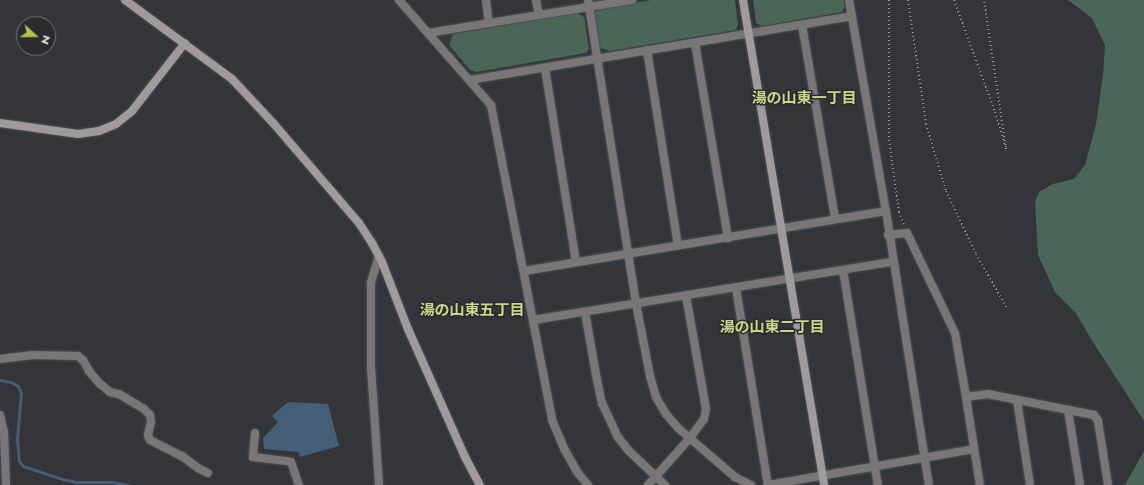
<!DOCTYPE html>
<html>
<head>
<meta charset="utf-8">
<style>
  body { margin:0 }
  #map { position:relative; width:1144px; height:485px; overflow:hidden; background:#33353a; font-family:Jost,"Noto Sans JP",sans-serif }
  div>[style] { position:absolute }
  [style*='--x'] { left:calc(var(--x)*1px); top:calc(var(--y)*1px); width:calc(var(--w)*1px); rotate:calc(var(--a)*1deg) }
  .green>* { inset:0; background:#4b6557 }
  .water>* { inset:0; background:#455e75 }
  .stream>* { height:3px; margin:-1.5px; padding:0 1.5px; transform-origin:1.5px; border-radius:1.5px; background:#455e75 }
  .path>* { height:2px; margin-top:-1px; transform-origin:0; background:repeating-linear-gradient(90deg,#97989c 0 1px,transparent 0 4px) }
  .roads { filter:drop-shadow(0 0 1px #505256) drop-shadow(0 0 1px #505256) }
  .street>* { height:8px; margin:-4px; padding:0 4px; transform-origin:4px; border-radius:4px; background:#7a7677 }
  .secondary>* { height:8px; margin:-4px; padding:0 4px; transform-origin:4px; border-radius:4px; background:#a09a9c }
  span { translate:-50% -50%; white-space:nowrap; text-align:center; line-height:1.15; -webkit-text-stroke:3px #292b30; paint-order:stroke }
  .neighbourhood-label { font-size:15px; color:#ced588; font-weight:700 }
  .north { position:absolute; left:16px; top:16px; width:40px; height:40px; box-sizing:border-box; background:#292b30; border:1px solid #75777b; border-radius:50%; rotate:111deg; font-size:11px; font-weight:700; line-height:16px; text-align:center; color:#e8e9ec }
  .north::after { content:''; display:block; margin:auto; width:14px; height:18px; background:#b8c147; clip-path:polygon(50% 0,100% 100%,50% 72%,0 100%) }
</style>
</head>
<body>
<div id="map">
  <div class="green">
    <i style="clip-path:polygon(651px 0,735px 0,738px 25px,736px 30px,610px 51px,600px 48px,594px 13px,599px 9px)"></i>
    <i style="clip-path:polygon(753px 0,844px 0,845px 6px,842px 12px,762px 26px,756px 23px)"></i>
    <i style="clip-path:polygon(1068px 0,1144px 0,1144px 421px,1091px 339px,1076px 313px,1055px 292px,1038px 255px,1035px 202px,1039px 192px,1053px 184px,1074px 179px,1085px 165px,1096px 124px,1103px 75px,1105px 45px,1092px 18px)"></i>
    <i style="clip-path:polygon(577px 13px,584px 17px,589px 49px,586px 53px,476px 72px,470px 70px,449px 45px,453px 34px)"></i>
    <i style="clip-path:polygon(1144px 451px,1144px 485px,1125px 485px)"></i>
  </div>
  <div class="water">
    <i style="clip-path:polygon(288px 402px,328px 404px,339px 446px,300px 457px,298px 452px,264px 449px,263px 438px,278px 422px,272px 416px)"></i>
  </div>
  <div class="stream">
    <i style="--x:0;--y:380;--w:11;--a:10"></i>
    <i style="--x:11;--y:382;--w:8;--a:30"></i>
    <i style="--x:18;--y:386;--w:8;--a:67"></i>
    <i style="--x:21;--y:393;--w:46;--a:95"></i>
    <i style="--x:17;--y:439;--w:22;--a:85"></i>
    <i style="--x:19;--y:461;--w:6;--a:51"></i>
    <i style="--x:23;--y:466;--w:41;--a:18.4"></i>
    <i style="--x:62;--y:479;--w:14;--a:12"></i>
    <i style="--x:76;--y:482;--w:36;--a:0"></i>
    <i style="--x:112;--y:482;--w:16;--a:11"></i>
  </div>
  <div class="path">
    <i style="--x:889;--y:0;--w:140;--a:90"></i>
    <i style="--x:889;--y:140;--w:73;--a:82.1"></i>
    <i style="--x:899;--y:212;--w:14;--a:69"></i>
    <i style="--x:908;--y:0;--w:125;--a:81.7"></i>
    <i style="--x:926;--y:124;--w:70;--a:73.4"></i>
    <i style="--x:946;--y:191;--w:70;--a:64.5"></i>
    <i style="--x:976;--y:254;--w:64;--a:60.3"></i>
    <i style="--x:954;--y:0;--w:119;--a:69.9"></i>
    <i style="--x:995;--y:112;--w:39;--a:73"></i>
    <i style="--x:1006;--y:149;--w:151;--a:-98.4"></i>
  </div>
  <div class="roads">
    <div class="street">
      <i style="--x:399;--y:0;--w:140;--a:48.8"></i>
      <i style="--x:491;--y:105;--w:321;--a:79"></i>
      <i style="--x:552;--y:420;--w:33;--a:67"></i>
      <i style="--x:565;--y:450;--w:26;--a:61"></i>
      <i style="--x:578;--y:473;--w:16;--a:50"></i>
      <i style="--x:486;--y:0;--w:23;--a:83"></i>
      <i style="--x:536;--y:0;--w:15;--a:79"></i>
      <i style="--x:588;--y:0;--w:307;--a:81"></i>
      <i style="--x:636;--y:303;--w:74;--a:79.1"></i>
      <i style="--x:650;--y:376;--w:22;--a:74"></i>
      <i style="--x:656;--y:397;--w:20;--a:60"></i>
      <i style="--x:666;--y:414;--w:18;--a:49"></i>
      <i style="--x:678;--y:428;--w:75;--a:40.7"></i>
      <i style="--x:735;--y:477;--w:18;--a:27"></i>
      <i style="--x:849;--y:0;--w:214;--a:80.1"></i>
      <i style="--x:886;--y:211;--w:277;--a:81.1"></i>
      <i style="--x:802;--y:25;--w:197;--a:80.3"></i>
      <i style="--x:428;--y:33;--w:207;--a:-9.2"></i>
      <i style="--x:695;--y:43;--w:198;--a:80.4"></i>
      <i style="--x:647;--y:50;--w:198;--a:81"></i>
      <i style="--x:545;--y:68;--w:196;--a:80.9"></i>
      <i style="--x:470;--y:80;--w:387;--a:-9.5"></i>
      <i style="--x:888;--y:235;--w:19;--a:-6"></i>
      <i style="--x:907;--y:233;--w:111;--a:64.4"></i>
      <i style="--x:955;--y:333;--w:65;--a:80.2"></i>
      <i style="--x:966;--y:397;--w:22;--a:-8"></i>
      <i style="--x:988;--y:394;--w:108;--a:11.2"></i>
      <i style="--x:1094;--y:415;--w:7;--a:56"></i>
      <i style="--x:1098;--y:421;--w:65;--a:81.1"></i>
      <i style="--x:379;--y:256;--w:28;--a:107"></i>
      <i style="--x:371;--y:283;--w:84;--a:90"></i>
      <i style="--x:371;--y:367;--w:118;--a:86.1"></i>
      <i style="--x:843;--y:270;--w:218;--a:80.8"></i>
      <i style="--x:524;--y:271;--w:367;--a:-9.4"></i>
      <i style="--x:736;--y:288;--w:200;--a:80.8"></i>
      <i style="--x:585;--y:312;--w:69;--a:80"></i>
      <i style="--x:597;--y:380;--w:24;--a:78"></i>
      <i style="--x:602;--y:403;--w:38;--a:65"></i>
      <i style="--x:618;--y:437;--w:18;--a:52"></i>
      <i style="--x:629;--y:451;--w:50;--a:43.4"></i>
      <i style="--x:533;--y:320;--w:365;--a:-9.2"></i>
      <i style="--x:0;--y:359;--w:33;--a:-7"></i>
      <i style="--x:33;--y:355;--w:45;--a:1.3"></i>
      <i style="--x:78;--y:356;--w:6;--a:39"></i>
      <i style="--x:83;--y:360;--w:13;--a:61"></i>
      <i style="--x:89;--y:371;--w:16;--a:50"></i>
      <i style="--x:99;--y:383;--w:14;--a:39"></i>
      <i style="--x:110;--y:392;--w:9;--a:13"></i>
      <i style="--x:119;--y:394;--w:29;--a:31"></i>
      <i style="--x:144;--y:409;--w:8;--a:45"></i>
      <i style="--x:150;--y:415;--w:7;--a:82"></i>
      <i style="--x:151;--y:422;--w:13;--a:103"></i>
      <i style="--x:148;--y:435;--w:5;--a:68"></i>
      <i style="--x:150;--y:440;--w:36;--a:27"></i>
      <i style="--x:182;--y:456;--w:20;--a:37"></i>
      <i style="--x:198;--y:468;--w:11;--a:27"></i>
      <i style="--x:966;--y:397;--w:89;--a:81"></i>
      <i style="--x:1017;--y:400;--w:86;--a:81.3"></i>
      <i style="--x:1068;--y:410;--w:76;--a:80.9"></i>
      <i style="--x:0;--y:415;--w:17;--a:77"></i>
      <i style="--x:4;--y:432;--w:53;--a:87.8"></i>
      <i style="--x:255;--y:433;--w:24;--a:95"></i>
      <i style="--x:253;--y:457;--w:38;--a:7"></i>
      <i style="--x:291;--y:462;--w:24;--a:71"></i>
      <i style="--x:648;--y:485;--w:63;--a:-48.2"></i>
      <i style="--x:690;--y:438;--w:24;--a:-54"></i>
      <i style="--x:704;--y:419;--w:10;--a:-79"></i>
      <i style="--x:706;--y:409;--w:115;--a:-100"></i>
      <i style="--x:768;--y:485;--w:209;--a:-9.9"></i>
    </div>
    <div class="secondary">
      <i style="--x:125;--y:0;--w:133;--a:36.4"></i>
      <i style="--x:232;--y:79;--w:62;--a:47"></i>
      <i style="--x:274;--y:124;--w:130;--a:49.4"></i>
      <i style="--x:359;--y:223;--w:24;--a:57"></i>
      <i style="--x:372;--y:243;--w:21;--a:62"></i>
      <i style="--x:382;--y:262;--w:72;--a:68.8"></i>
      <i style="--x:408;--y:329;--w:140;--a:66"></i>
      <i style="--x:465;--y:457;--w:32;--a:62"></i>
      <i style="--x:743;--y:0;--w:492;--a:80.5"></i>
      <i style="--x:0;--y:123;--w:79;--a:8"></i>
      <i style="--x:78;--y:134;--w:21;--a:-8"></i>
      <i style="--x:99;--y:131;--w:18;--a:-22"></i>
      <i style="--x:116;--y:124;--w:21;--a:-39"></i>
      <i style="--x:132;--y:111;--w:86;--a:-52.1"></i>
    </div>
  </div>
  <div class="neighbourhood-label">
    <span style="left:804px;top:99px">湯の山東一丁目</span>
    <span style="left:472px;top:311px">湯の山東五丁目</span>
    <span style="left:772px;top:328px">湯の山東二丁目</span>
  </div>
  <div class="north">N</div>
</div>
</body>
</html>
